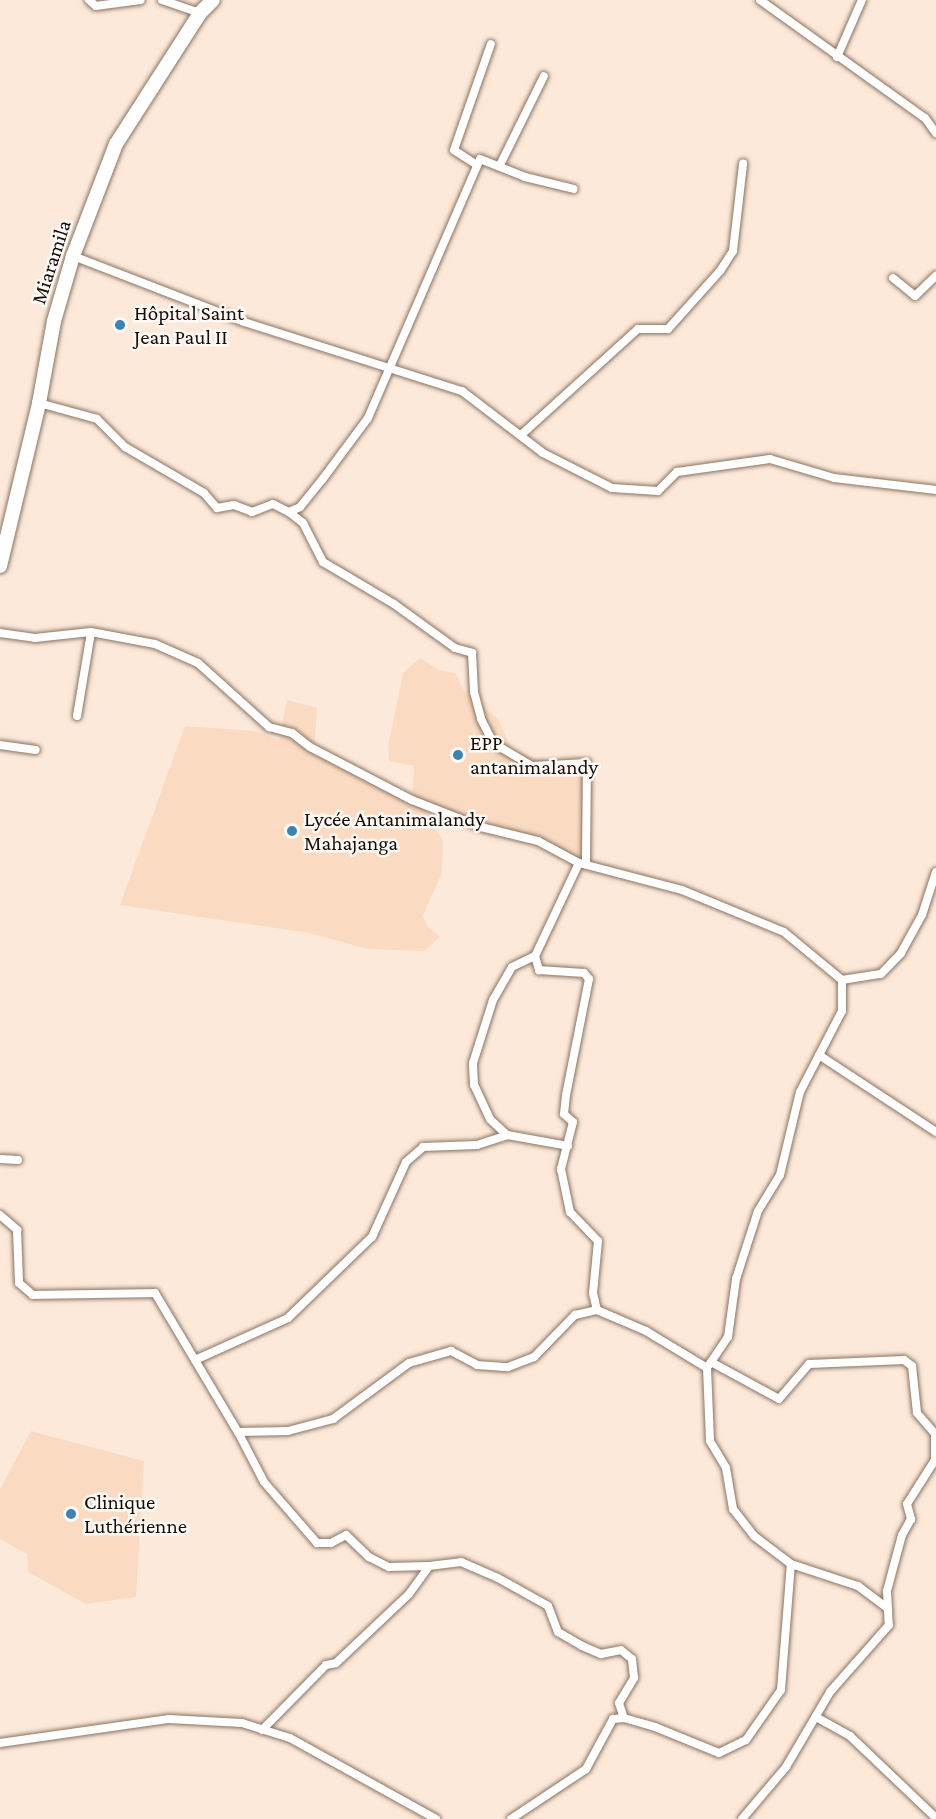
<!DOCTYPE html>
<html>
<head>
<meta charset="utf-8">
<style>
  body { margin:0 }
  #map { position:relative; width:936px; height:1819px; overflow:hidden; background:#fde9d9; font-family:"Crimson Pro",serif }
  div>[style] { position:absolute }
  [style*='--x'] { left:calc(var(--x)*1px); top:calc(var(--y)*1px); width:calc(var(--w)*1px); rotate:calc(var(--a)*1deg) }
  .built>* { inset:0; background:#fadbc2 }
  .roads { filter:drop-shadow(0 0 2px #897361) drop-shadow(0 0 2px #897361) }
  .minor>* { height:8px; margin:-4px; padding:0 4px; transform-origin:4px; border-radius:4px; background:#fff }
  .primary>* { height:14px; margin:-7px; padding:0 7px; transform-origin:7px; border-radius:7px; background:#fff }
  .dots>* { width:16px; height:16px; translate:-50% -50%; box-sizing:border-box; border:3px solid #fef9f5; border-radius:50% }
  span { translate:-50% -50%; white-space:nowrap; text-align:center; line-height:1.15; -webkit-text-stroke:5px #fef9f5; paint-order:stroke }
  .street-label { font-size:21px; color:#140d06 }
  .poi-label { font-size:21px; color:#140d06 }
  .left { translate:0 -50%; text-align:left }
</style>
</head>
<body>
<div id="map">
  <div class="built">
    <i style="clip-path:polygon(420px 658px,439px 670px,455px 673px,464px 691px,498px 719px,512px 750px,553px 765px,573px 764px,591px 769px,589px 827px,579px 863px,538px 841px,481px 827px,412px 800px,414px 766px,389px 761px,388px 747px,403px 673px)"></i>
    <i style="clip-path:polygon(287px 700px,317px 708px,314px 754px,424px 809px,431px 819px,443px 842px,442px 873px,423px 915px,427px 926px,440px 937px,424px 951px,368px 949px,309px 933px,120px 905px,185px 726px,255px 731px,279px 740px)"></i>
    <i style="clip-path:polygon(31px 1431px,144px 1461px,136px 1597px,86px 1604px,28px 1572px,27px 1554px,0 1539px,0 1489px)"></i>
  </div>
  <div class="roads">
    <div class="minor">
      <i style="--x:89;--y:0;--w:9;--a:41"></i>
      <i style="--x:96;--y:6;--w:45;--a:-7.6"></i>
      <i style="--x:162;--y:0;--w:40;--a:18.9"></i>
      <i style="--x:760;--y:0;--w:203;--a:35.6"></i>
      <i style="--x:925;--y:118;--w:19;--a:54"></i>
      <i style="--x:837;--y:57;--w:62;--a:-66.3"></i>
      <i style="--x:477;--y:165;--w:27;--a:-147"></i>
      <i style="--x:454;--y:150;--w:112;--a:-70.8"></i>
      <i style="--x:500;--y:165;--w:99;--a:-63.7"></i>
      <i style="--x:73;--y:256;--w:183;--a:21.1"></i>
      <i style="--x:244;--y:322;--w:229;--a:17.6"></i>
      <i style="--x:462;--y:391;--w:102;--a:37.4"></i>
      <i style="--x:543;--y:453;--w:77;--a:26.9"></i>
      <i style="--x:612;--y:488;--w:46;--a:3.7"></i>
      <i style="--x:658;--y:491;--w:27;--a:-45"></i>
      <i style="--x:677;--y:472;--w:94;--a:-8"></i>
      <i style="--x:770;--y:459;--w:67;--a:16.5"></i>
      <i style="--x:834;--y:478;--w:103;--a:6.7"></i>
      <i style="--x:893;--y:278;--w:28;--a:39"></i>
      <i style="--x:915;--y:296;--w:29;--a:-44"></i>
      <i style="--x:39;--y:403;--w:60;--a:15.4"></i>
      <i style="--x:97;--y:419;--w:40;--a:45"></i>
      <i style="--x:125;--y:447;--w:91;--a:30.2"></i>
      <i style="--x:204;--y:493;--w:20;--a:49"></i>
      <i style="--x:217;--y:508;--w:17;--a:-10"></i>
      <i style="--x:234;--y:505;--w:19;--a:21"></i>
      <i style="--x:252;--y:512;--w:22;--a:-21"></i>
      <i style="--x:273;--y:504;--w:18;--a:27"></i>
      <i style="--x:289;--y:512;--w:12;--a:-24"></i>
      <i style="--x:300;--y:507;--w:35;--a:-51"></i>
      <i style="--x:322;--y:480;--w:77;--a:-53.4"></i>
      <i style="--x:368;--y:418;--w:282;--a:-66.6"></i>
      <i style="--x:480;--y:159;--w:48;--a:21.8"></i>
      <i style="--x:525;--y:177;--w:50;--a:13.8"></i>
      <i style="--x:521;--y:435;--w:158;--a:-42.2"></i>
      <i style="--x:638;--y:329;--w:30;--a:0"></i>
      <i style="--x:668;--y:329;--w:78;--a:-48.1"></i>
      <i style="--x:720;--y:271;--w:24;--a:-57"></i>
      <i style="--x:733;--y:251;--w:88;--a:-83.4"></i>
      <i style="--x:289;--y:512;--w:18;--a:38"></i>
      <i style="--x:303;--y:523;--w:44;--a:62.9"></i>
      <i style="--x:323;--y:562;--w:82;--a:30.6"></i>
      <i style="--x:394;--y:604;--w:75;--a:35.8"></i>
      <i style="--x:455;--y:648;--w:18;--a:16"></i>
      <i style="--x:472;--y:653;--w:39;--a:87"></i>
      <i style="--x:474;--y:692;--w:28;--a:75"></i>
      <i style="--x:481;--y:719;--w:27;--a:63"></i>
      <i style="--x:493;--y:743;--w:45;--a:30.5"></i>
      <i style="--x:532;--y:766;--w:55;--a:-3.1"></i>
      <i style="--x:587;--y:763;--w:100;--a:90.6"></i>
      <i style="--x:0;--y:633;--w:35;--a:8"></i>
      <i style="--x:35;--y:638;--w:56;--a:-6.1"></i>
      <i style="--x:91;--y:632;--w:65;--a:10.6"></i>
      <i style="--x:155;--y:644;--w:47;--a:23.8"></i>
      <i style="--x:198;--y:663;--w:96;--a:42"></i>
      <i style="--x:269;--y:727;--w:24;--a:15"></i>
      <i style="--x:292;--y:733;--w:23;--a:38"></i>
      <i style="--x:310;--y:747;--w:115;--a:27.5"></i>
      <i style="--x:412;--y:800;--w:74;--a:21.4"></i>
      <i style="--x:481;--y:827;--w:59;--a:13.8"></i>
      <i style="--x:538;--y:841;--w:47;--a:28.2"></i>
      <i style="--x:579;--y:863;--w:106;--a:14.7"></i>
      <i style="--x:682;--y:890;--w:110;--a:22.4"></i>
      <i style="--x:784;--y:932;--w:75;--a:39.6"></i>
      <i style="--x:842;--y:980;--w:39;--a:-9"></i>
      <i style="--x:881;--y:974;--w:29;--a:-46"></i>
      <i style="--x:901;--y:953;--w:43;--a:-61.1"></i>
      <i style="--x:922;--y:915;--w:45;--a:-72"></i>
      <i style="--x:77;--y:716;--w:85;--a:-80.5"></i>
      <i style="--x:0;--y:745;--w:36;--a:8"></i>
      <i style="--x:579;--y:863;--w:103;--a:115.3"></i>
      <i style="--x:535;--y:956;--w:15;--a:74"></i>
      <i style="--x:539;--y:970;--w:45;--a:3.8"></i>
      <i style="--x:584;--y:973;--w:8;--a:50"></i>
      <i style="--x:589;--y:979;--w:118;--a:101.2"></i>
      <i style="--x:566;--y:1095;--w:19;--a:96"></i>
      <i style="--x:564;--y:1114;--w:12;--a:42"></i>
      <i style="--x:573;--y:1122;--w:49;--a:104.3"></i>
      <i style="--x:561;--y:1169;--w:44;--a:78.2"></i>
      <i style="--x:570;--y:1212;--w:40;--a:46"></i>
      <i style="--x:598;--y:1241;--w:52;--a:95.5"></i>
      <i style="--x:593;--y:1293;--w:17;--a:77"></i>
      <i style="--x:819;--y:1055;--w:140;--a:33.3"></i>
      <i style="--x:507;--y:1135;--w:23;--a:-137"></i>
      <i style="--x:490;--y:1119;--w:38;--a:-115"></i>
      <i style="--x:474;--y:1085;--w:22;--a:-93"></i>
      <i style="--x:473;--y:1063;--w:66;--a:-72.4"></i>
      <i style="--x:493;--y:1000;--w:38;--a:-60"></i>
      <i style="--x:512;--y:967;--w:25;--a:-26"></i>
      <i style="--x:0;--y:1159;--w:18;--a:3"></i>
      <i style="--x:0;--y:1215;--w:23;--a:41"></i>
      <i style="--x:17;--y:1230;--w:53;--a:87.8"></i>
      <i style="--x:19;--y:1283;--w:18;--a:41"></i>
      <i style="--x:33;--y:1295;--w:122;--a:-0.9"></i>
      <i style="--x:155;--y:1293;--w:162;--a:59.2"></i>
      <i style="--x:238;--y:1432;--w:50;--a:-1.1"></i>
      <i style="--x:288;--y:1431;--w:47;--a:-14.9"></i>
      <i style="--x:333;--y:1419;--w:94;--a:-36.4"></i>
      <i style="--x:409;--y:1363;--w:44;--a:-15.9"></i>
      <i style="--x:451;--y:1351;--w:30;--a:28"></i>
      <i style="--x:477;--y:1365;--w:31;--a:4"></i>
      <i style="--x:508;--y:1367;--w:28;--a:-21"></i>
      <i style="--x:534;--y:1357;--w:59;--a:-45.7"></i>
      <i style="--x:575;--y:1315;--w:23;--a:-13"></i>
      <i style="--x:597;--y:1310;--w:53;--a:23.2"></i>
      <i style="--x:646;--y:1331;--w:71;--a:31.2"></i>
      <i style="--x:707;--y:1368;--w:73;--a:87.6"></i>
      <i style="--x:710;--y:1441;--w:31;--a:59"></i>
      <i style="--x:726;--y:1468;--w:42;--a:80.3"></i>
      <i style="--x:733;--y:1509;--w:34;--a:52"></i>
      <i style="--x:754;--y:1536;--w:46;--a:37.1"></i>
      <i style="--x:791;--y:1564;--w:71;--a:18.2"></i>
      <i style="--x:858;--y:1586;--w:36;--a:37"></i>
      <i style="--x:195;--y:1360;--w:102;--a:-24.3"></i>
      <i style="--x:288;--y:1318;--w:117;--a:-44"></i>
      <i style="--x:372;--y:1237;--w:82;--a:-65.6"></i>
      <i style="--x:406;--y:1162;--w:23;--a:-41"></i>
      <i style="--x:423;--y:1147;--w:54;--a:-2.1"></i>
      <i style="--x:477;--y:1145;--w:32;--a:-18"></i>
      <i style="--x:507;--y:1135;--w:62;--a:10.2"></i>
      <i style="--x:711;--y:1362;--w:77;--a:28.6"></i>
      <i style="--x:779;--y:1399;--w:46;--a:-49.4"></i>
      <i style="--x:809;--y:1364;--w:95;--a:-2.4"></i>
      <i style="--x:904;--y:1360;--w:10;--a:37"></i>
      <i style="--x:912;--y:1366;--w:47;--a:83.9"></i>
      <i style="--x:917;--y:1413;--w:28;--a:49"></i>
      <i style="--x:935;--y:1434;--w:26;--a:90"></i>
      <i style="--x:935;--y:1460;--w:52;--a:122.5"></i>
      <i style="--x:907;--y:1504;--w:16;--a:75"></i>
      <i style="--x:911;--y:1519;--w:18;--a:119"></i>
      <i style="--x:902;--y:1535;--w:58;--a:105"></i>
      <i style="--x:887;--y:1591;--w:34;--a:87"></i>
      <i style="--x:889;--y:1625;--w:89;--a:131.4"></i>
      <i style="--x:830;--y:1692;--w:87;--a:120.4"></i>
      <i style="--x:786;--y:1767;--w:68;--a:130.2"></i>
      <i style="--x:709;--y:1365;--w:34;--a:-56"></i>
      <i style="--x:728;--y:1337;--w:59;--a:-82.1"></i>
      <i style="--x:736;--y:1279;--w:71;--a:-72.1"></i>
      <i style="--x:758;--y:1211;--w:42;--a:-58.6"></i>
      <i style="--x:780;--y:1175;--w:85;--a:-76.5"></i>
      <i style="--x:800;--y:1092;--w:91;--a:-62.6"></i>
      <i style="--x:842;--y:1011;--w:31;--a:-90"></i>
      <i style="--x:238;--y:1432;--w:56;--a:62.5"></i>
      <i style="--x:264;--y:1482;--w:81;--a:49"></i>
      <i style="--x:317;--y:1543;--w:14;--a:0"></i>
      <i style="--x:331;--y:1543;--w:17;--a:-28"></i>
      <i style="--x:346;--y:1535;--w:32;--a:44"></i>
      <i style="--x:369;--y:1557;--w:22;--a:27"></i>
      <i style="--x:389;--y:1567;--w:40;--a:-1.4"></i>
      <i style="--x:816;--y:1717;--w:39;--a:29"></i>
      <i style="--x:850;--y:1736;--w:119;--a:43.6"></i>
      <i style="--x:262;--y:1730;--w:91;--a:-45.4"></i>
      <i style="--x:326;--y:1665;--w:10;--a:-11"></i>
      <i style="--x:336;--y:1663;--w:100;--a:-43.4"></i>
      <i style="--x:409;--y:1594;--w:34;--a:-54"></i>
      <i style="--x:429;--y:1566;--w:32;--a:-7"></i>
      <i style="--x:461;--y:1562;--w:40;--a:23.4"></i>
      <i style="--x:498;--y:1578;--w:57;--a:29.2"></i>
      <i style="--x:548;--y:1606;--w:28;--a:69"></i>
      <i style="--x:558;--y:1632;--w:28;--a:30"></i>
      <i style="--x:582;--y:1646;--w:21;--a:23"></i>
      <i style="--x:601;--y:1654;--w:20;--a:-11"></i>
      <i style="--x:621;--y:1650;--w:14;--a:39"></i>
      <i style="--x:632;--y:1659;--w:19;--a:84"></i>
      <i style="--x:634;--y:1678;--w:29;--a:121"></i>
      <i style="--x:619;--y:1703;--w:16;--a:72"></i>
      <i style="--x:0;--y:1743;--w:171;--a:-8.1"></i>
      <i style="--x:169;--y:1719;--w:73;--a:3.1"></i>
      <i style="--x:242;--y:1723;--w:50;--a:17.4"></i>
      <i style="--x:290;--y:1738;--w:167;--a:29"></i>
      <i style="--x:511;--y:1819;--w:90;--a:-33.7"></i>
      <i style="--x:586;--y:1769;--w:57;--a:-61.6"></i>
      <i style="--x:613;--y:1719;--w:11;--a:-5"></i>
      <i style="--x:624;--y:1718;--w:32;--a:16"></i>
      <i style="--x:655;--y:1727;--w:69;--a:22.1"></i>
      <i style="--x:719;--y:1753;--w:30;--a:-26"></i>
      <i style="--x:746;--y:1740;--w:61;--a:-55"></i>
      <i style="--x:781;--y:1690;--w:126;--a:-85.5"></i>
    </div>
    <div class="primary">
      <i style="--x:0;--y:566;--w:168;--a:-76.5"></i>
      <i style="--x:39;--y:403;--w:83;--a:-79.6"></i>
      <i style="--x:54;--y:321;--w:68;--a:-73.7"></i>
      <i style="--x:73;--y:256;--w:120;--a:-69"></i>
      <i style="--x:116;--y:144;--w:156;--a:-57.3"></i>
      <i style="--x:200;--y:13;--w:18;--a:-45"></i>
    </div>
  </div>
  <div class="dots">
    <i style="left:120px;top:325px;background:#3884b7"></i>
    <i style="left:458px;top:755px;background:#3884b7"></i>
    <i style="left:292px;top:831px;background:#3884b7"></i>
    <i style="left:71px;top:1514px;background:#3884b7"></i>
  </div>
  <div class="street-label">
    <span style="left:51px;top:262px;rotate:-72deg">Miaramila</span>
  </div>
  <div class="poi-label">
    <span class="left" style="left:134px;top:325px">Hôpital Saint<br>Jean Paul II</span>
    <span class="left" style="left:470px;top:755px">EPP<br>antanimalandy</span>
    <span class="left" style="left:304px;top:831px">Lycée Antanimalandy<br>Mahajanga</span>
    <span class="left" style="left:84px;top:1514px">Clinique<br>Luthérienne</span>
  </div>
</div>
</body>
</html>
